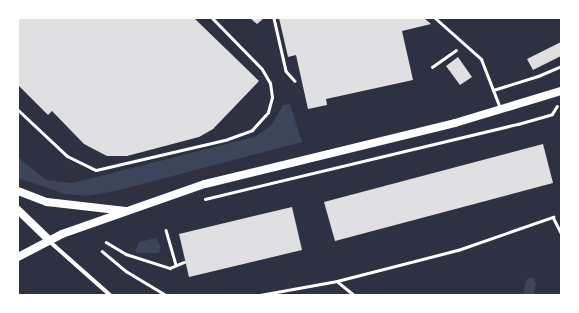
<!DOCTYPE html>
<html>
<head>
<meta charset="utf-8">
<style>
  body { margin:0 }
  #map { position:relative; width:579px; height:313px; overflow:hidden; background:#2d3142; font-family:"Source Serif 4",serif }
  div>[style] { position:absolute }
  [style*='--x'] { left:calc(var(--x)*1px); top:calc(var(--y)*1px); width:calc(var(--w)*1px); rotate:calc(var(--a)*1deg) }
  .green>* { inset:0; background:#3c4559 }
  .building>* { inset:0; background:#e0e0e3 }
  .path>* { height:2.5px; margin:-1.25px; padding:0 1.25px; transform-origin:1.25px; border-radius:1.25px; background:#fff }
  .service>* { height:3px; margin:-1.5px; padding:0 1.5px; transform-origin:1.5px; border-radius:1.5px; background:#fff }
  .minor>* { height:4px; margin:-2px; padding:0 2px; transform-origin:2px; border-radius:2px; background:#fff }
  .secondary>* { height:8px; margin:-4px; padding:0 4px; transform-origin:4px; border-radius:4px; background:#fff }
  span { translate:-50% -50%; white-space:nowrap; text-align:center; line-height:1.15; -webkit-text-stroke:4px #fff; paint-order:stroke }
  .frame { position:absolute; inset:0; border:19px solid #fff; pointer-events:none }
</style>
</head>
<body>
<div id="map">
  <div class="green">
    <i style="clip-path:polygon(290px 104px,302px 142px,116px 191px,87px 196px,65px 194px,18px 178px,18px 157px,46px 180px,73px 183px,254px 137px,271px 126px,283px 105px)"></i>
    <i style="clip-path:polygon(156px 238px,161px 247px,159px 253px,135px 253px,139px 242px)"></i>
    <i style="clip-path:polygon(532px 277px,536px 283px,534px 295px,523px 295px,526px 280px)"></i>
  </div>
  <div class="building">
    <i style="clip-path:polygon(18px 18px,194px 18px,259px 81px,213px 129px,199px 137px,127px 156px,107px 156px,84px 144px,52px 111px,48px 115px,18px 85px)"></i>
    <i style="clip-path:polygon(250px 18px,264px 18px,257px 24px)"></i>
    <i style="clip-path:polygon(279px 18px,424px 18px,431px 24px,402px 31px,413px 80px,326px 99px,327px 105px,308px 109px,296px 55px,288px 57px)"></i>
    <i style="clip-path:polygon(561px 42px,561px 56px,533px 70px,527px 59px)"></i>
    <i style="clip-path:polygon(458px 57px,472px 77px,460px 85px,446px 66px)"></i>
    <i style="clip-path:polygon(543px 144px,553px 183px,335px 241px,324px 202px)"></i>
    <i style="clip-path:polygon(292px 207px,302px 250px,189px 277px,179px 234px)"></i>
  </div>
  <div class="path">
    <i style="--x:274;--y:18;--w:54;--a:77.2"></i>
    <i style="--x:286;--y:71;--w:13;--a:48"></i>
    <i style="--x:432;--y:67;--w:29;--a:-35"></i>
    <i style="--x:205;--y:199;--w:322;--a:-13.5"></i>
    <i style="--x:518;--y:124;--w:35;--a:-16"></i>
    <i style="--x:552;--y:114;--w:9;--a:-58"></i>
    <i style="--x:166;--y:230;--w:36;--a:74"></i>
    <i style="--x:106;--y:242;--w:23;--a:31"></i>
    <i style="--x:126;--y:254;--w:46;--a:17.7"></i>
    <i style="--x:170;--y:268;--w:15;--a:-23"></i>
    <i style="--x:102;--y:251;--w:31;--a:40"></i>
    <i style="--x:126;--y:271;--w:47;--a:31"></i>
    <i style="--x:338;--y:282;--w:21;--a:39"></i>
    <i style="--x:260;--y:295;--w:78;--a:-10.3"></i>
    <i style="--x:337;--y:281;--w:125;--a:-14.4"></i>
    <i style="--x:458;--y:250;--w:101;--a:-19.2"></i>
    <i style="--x:553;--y:217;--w:18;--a:63"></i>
  </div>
  <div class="service">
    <i style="--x:435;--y:18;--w:62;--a:41.7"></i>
    <i style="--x:481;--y:59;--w:53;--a:68.8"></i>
    <i style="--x:493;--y:90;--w:47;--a:-17.3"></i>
    <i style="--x:538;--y:76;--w:25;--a:-23"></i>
    <i style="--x:18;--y:110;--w:67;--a:43.2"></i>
    <i style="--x:67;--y:156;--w:32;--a:26"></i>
    <i style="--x:96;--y:170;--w:132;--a:-13.1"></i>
    <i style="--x:225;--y:140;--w:29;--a:-20"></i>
    <i style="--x:252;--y:130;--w:24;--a:-48"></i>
    <i style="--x:268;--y:112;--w:16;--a:-75"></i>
    <i style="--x:272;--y:97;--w:14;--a:-98"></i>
    <i style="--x:270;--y:83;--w:16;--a:-120"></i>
    <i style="--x:262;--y:69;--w:71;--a:-134.4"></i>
  </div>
  <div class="minor">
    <i style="--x:49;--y:241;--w:81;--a:41.5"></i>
  </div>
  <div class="secondary">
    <i style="--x:18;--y:191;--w:31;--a:21"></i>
    <i style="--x:47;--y:202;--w:79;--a:6.6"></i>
    <i style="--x:18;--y:210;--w:43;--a:44.1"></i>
    <i style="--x:18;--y:257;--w:50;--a:-27.6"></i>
    <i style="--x:62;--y:234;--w:151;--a:-19.3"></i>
    <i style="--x:205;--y:184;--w:257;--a:-13.7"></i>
    <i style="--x:455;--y:123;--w:111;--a:-16.8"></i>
  </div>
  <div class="frame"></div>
</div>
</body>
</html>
